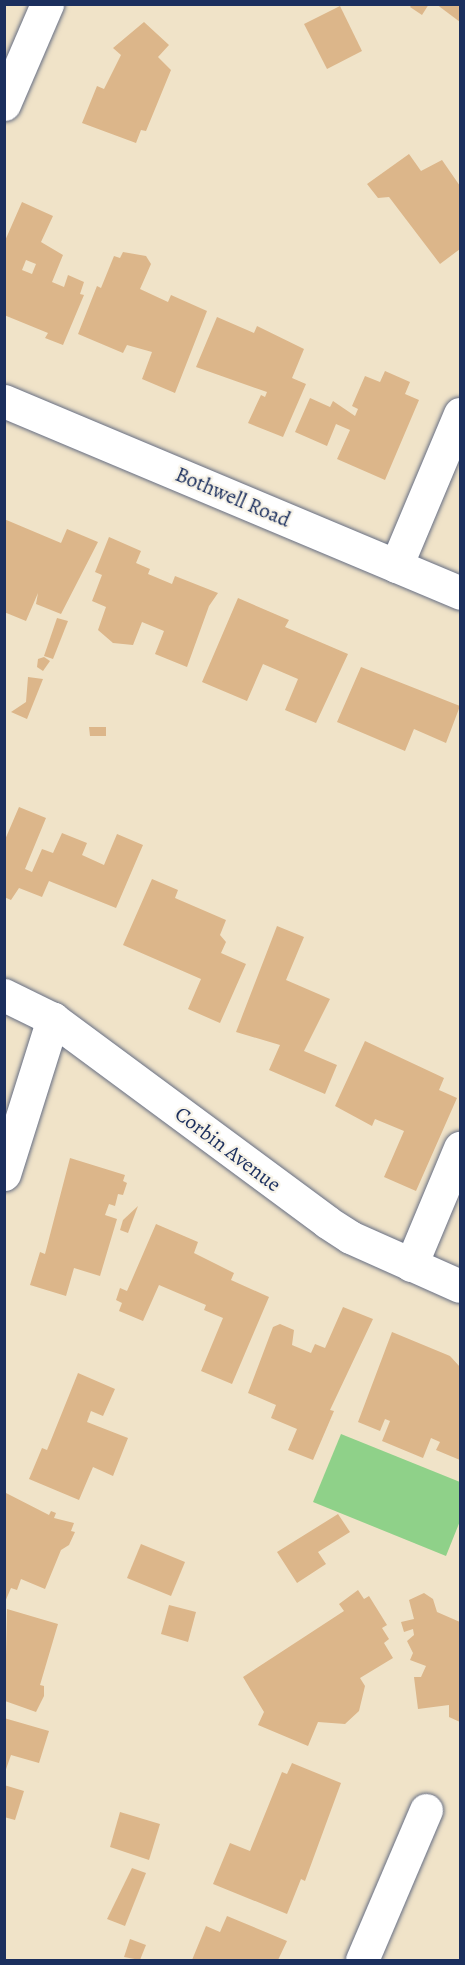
<!DOCTYPE html>
<html>
<head>
<meta charset="utf-8">
<style>
  body { margin:0 }
  #map { position:relative; width:465px; height:1965px; overflow:hidden; background:#f0e3c8; font-family:Alegreya,serif }
  div>[style] { position:absolute }
  [style*='--x'] { left:calc(var(--x)*1px); top:calc(var(--y)*1px); width:calc(var(--w)*1px); rotate:calc(var(--a)*1deg) }
  .green>* { inset:0; background:#8fd189 }
  .building>* { inset:0; background:#dcb68a }
  .roads { filter:drop-shadow(0 0 2px #666e83) drop-shadow(0 0 2px #666e83) }
  .minor>* { height:33px; margin:-16.5px; padding:0 16.5px; transform-origin:16.5px; border-radius:16.5px; background:#fff }
  span { translate:-50% -50%; white-space:nowrap; text-align:center; line-height:1.15; -webkit-text-stroke:4.5px #f7f3e8; paint-order:stroke }
  .street-label { font-size:21px; color:#1b2f5e }
  .frame { position:absolute; inset:0; border:6px solid #1b2f5e; pointer-events:none }
</style>
</head>
<body>
<div id="map">
  <div class="green">
    <i style="clip-path:polygon(341px 1434px,460px 1482px,460px 1521px,446px 1556px,313px 1502px)"></i>
  </div>
  <div class="building">
    <i style="clip-path:polygon(412px 4px,429px 4px,422px 15px,410px 7px)"></i>
    <i style="clip-path:polygon(436px 4px,460px 4px,460px 22px)"></i>
    <i style="clip-path:polygon(340px 6px,362px 51px,327px 69px,304px 24px)"></i>
    <i style="clip-path:polygon(144px 22px,169px 45px,158px 57px,171px 70px,146px 131px,141px 130px,136px 143px,82px 123px,97px 86px,104px 89px,121px 55px,113px 48px)"></i>
    <i style="clip-path:polygon(409px 154px,421px 171px,442px 160px,460px 186px,460px 249px,440px 264px,389px 197px,378px 198px,367px 184px)"></i>
    <i style="clip-path:polygon(evenodd,22px 202px,53px 216px,41px 242px,63px 255px,52px 282px,64px 287px,68px 275px,84px 282px,80px 294px,84px 295px,63px 345px,45px 338px,48px 333px,4px 315px,4px 243px,22px 202px,26px 260px,36px 264px,32px 274px,22px 270px,26px 260px)"></i>
    <i style="clip-path:polygon(123px 252px,146px 256px,151px 264px,140px 289px,168px 302px,171px 295px,207px 311px,175px 393px,142px 379px,152px 352px,127px 345px,123px 353px,78px 334px,97px 286px,101px 288px,114px 256px,120px 258px)"></i>
    <i style="clip-path:polygon(217px 317px,254px 333px,257px 326px,304px 349px,292px 378px,306px 384px,283px 437px,248px 423px,261px 395px,265px 397px,267px 392px,196px 367px)"></i>
    <i style="clip-path:polygon(385px 371px,410px 382px,405px 394px,419px 400px,385px 480px,337px 459px,350px 430px,336px 424px,327px 446px,295px 432px,310px 398px,330px 407px,333px 401px,355px 416px,358px 409px,352px 406px,365px 376px,380px 382px)"></i>
    <i style="clip-path:polygon(4px 519px,61px 543px,67px 529px,98px 542px,61px 614px,36px 604px,38px 593px,26px 621px,4px 612px)"></i>
    <i style="clip-path:polygon(109px 537px,141px 551px,136px 563px,150px 569px,148px 574px,172px 584px,175px 576px,218px 593px,209px 606px,187px 667px,155px 654px,164px 631px,142px 622px,133px 645px,113px 643px,98px 630px,106px 607px,92px 601px,102px 575px,95px 572px)"></i>
    <i style="clip-path:polygon(238px 598px,289px 620px,285px 627px,348px 654px,316px 723px,285px 710px,298px 679px,263px 664px,247px 701px,202px 682px)"></i>
    <i style="clip-path:polygon(57px 618px,68px 621px,53px 659px,44px 656px)"></i>
    <i style="clip-path:polygon(44px 657px,50px 661px,43px 671px,37px 667px,38px 659px)"></i>
    <i style="clip-path:polygon(361px 667px,460px 706px,446px 743px,414px 729px,405px 751px,337px 722px)"></i>
    <i style="clip-path:polygon(28px 677px,43px 679px,27px 719px,11px 712px,26px 702px)"></i>
    <i style="clip-path:polygon(89px 727px,106px 727px,106px 736px,90px 736px)"></i>
    <i style="clip-path:polygon(19px 807px,46px 818px,25px 869px,32px 872px,42px 849px,53px 853px,62px 833px,87px 843px,82px 855px,104px 865px,117px 834px,143px 845px,116px 908px,49px 881px,42px 897px,19px 888px,11px 900px,4px 897px,4px 842px)"></i>
    <i style="clip-path:polygon(152px 879px,178px 890px,175px 898px,226px 920px,220px 935px,226px 942px,221px 953px,246px 964px,220px 1023px,188px 1009px,201px 979px,123px 945px)"></i>
    <i style="clip-path:polygon(277px 926px,304px 937px,286px 980px,330px 999px,304px 1051px,337px 1065px,325px 1094px,269px 1070px,280px 1045px,236px 1032px)"></i>
    <i style="clip-path:polygon(365px 1041px,444px 1078px,439px 1090px,457px 1098px,416px 1191px,384px 1177px,404px 1131px,375px 1119px,372px 1126px,335px 1106px)"></i>
    <i style="clip-path:polygon(70px 1158px,125px 1175px,123px 1181px,127px 1183px,123px 1195px,118px 1194px,115px 1206px,109px 1204px,105px 1215px,117px 1219px,100px 1276px,74px 1268px,66px 1296px,30px 1285px,40px 1252px,45px 1254px)"></i>
    <i style="clip-path:polygon(138px 1206px,128px 1233px,120px 1230px,123px 1220px)"></i>
    <i style="clip-path:polygon(156px 1224px,198px 1242px,194px 1253px,234px 1273px,231px 1280px,269px 1297px,232px 1384px,201px 1371px,223px 1318px,204px 1310px,206px 1305px,159px 1285px,143px 1321px,119px 1311px,122px 1303px,116px 1300px,120px 1288px,127px 1291px)"></i>
    <i style="clip-path:polygon(343px 1307px,373px 1319px,330px 1410px,334px 1411px,313px 1460px,288px 1450px,297px 1429px,271px 1418px,276px 1405px,248px 1393px,273px 1327px,280px 1324px,294px 1330px,292px 1345px,311px 1353px,315px 1344px,325px 1348px)"></i>
    <i style="clip-path:polygon(392px 1332px,450px 1356px,460px 1367px,460px 1460px,436px 1450px,440px 1442px,431px 1438px,423px 1458px,382px 1441px,390px 1421px,385px 1419px,380px 1431px,358px 1422px)"></i>
    <i style="clip-path:polygon(78px 1373px,115px 1389px,103px 1416px,91px 1411px,87px 1422px,128px 1438px,113px 1476px,93px 1467px,79px 1500px,29px 1479px,42px 1448px,47px 1450px)"></i>
    <i style="clip-path:polygon(6px 1493px,49px 1515px,51px 1511px,56px 1513px,54px 1518px,74px 1523px,71px 1531px,75px 1532px,69px 1545px,61px 1550px,45px 1589px,21px 1579px,17px 1590px,11px 1588px,5px 1602px)"></i>
    <i style="clip-path:polygon(338px 1514px,350px 1532px,318px 1552px,326px 1564px,297px 1583px,277px 1552px)"></i>
    <i style="clip-path:polygon(141px 1544px,185px 1562px,171px 1596px,127px 1578px)"></i>
    <i style="clip-path:polygon(358px 1590px,364px 1599px,369px 1596px,387px 1625px,382px 1628px,389px 1639px,384px 1643px,393px 1658px,360px 1678px,365px 1686px,359px 1711px,345px 1724px,318px 1722px,308px 1746px,258px 1725px,264px 1712px,243px 1677px,344px 1611px,339px 1604px)"></i>
    <i style="clip-path:polygon(424px 1593px,433px 1599px,437px 1612px,460px 1622px,460px 1722px,449px 1717px,449px 1705px,418px 1709px,414px 1677px,421px 1677px,426px 1666px,410px 1660px,413px 1653px,407px 1641px,414px 1635px,413px 1629px,404px 1632px,401px 1622px,414px 1619px,409px 1600px)"></i>
    <i style="clip-path:polygon(169px 1605px,196px 1612px,188px 1642px,161px 1634px)"></i>
    <i style="clip-path:polygon(7px 1609px,58px 1624px,40px 1685px,44px 1686px,44px 1696px,36px 1712px,5px 1701px)"></i>
    <i style="clip-path:polygon(4px 1718px,49px 1731px,39px 1763px,11px 1755px,4px 1775px)"></i>
    <i style="clip-path:polygon(292px 1763px,341px 1783px,305px 1881px,301px 1879px,287px 1914px,213px 1884px,230px 1843px,250px 1851px,282px 1772px,287px 1774px)"></i>
    <i style="clip-path:polygon(4px 1785px,24px 1791px,15px 1820px,4px 1817px)"></i>
    <i style="clip-path:polygon(120px 1812px,160px 1824px,149px 1860px,110px 1847px)"></i>
    <i style="clip-path:polygon(132px 1868px,146px 1873px,125px 1926px,107px 1919px)"></i>
    <i style="clip-path:polygon(227px 1916px,287px 1941px,278px 1960px,192px 1960px,206px 1926px,220px 1932px)"></i>
    <i style="clip-path:polygon(130px 1939px,146px 1945px,140px 1960px,124px 1957px)"></i>
  </div>
  <div class="roads">
    <div class="minor">
      <i style="--x:4;--y:104;--w:109;--a:-66.7"></i>
      <i style="--x:4;--y:401;--w:495;--a:22.8"></i>
      <i style="--x:396;--y:566;--w:165;--a:-67.2"></i>
      <i style="--x:4;--y:995;--w:55;--a:26.1"></i>
      <i style="--x:53;--y:1019;--w:341;--a:36.5"></i>
      <i style="--x:327;--y:1222;--w:27;--a:33"></i>
      <i style="--x:350;--y:1237;--w:120;--a:24"></i>
      <i style="--x:4;--y:1174;--w:163;--a:-72.5"></i>
      <i style="--x:411;--y:1265;--w:127;--a:-67.3"></i>
      <i style="--x:362;--y:1960;--w:163;--a:-66.9"></i>
    </div>
  </div>
  <div class="street-label">
    <span style="left:233px;top:497px;rotate:23deg">Bothwell Road</span>
    <span style="left:228px;top:1149px;rotate:37deg">Corbin Avenue</span>
  </div>
  <div class="frame"></div>
</div>
</body>
</html>
